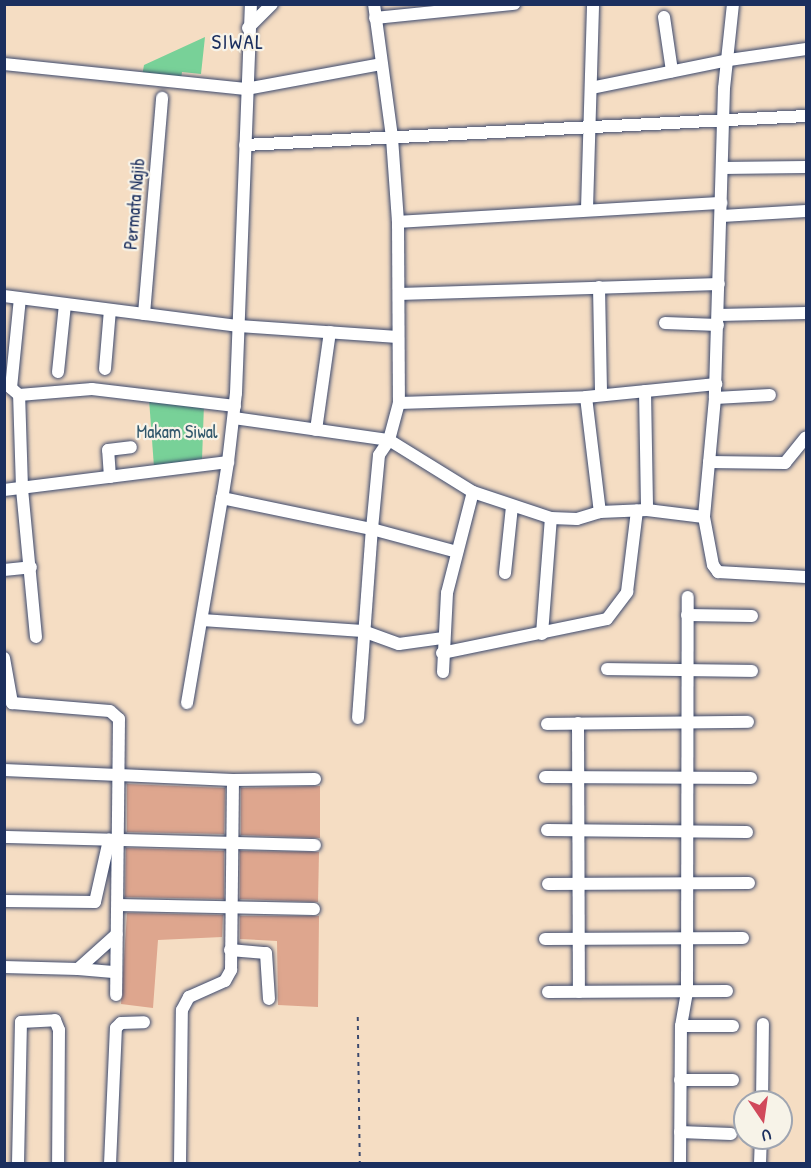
<!DOCTYPE html>
<html>
<head>
<meta charset="utf-8">
<style>
  body { margin:0 }
  #map { position:relative; width:811px; height:1168px; overflow:hidden; background:#f5ddc3; font-family:"Patrick Hand",sans-serif }
  div>[style] { position:absolute }
  [style*='--x'] { left:calc(var(--x)*1px); top:calc(var(--y)*1px); width:calc(var(--w)*1px); rotate:calc(var(--a)*1deg) }
  .green>* { inset:0; background:#78d198 }
  .building>* { inset:0; background:#dea68e }
  .path>* { height:1.5px; margin-top:-0.75px; transform-origin:0; background:repeating-linear-gradient(90deg,#3c496d 0 4.5px,transparent 0 9px) }
  .roads { filter:drop-shadow(0 0 2px #3c496d) drop-shadow(0 0 2px #3c496d) }
  .minor>* { height:12px; margin:-6px; padding:0 6px; transform-origin:6px; border-radius:6px; background:#fff }
  span { translate:-50% -50%; white-space:nowrap; text-align:center; line-height:1.15; -webkit-text-stroke:4.5px #f7f3e8; paint-order:stroke }
  .street-label { font-size:18px; color:#1b2f5e }
  .park-label { font-size:18px; color:#32586c }
  .quarter-label { font-size:21px; color:#1b2f5e; letter-spacing:1.5px }
  .frame { position:absolute; inset:0; border:6px solid #1b2f5e; pointer-events:none }
  .north { position:absolute; left:733px; top:1090px; width:60px; height:60px; box-sizing:border-box; background:#f7f3e8; border:2px solid #9fa5b1; border-radius:50%; rotate:167deg; font-size:16px; font-weight:700; line-height:24px; text-align:center; color:#1b2f5e }
  .north::after { content:''; display:block; margin:auto; width:21px; height:27px; background:#d1495b; clip-path:polygon(50% 0,100% 100%,50% 72%,0 100%) }
</style>
</head>
<body>
<div id="map">
  <div class="green">
    <i style="clip-path:polygon(205px 37px,201px 74px,182px 72px,181px 79px,142px 76px,144px 65px)"></i>
    <i style="clip-path:polygon(149px 399px,204px 404px,202px 460px,154px 467px)"></i>
  </div>
  <div class="building">
    <i style="clip-path:polygon(127px 784px,225px 788px,224px 834px,127px 832px)"></i>
    <i style="clip-path:polygon(320px 786px,320px 838px,241px 835px,241px 788px)"></i>
    <i style="clip-path:polygon(126px 848px,224px 851px,224px 899px,125px 897px)"></i>
    <i style="clip-path:polygon(240px 851px,319px 852px,318px 902px,240px 899px)"></i>
    <i style="clip-path:polygon(127px 913px,223px 915px,222px 937px,158px 940px,153px 1008px,121px 1004px)"></i>
    <i style="clip-path:polygon(240px 916px,319px 916px,318px 1007px,278px 1005px,277px 941px,240px 939px)"></i>
  </div>
  <div class="path">
    <i style="--x:358;--y:1017;--w:147;--a:89.2"></i>
  </div>
  <div class="roads">
    <div class="minor">
      <i style="--x:374;--y:4;--w:135;--a:82.3"></i>
      <i style="--x:392;--y:138;--w:84;--a:85.9"></i>
      <i style="--x:398;--y:222;--w:324;--a:-3.4"></i>
      <i style="--x:733;--y:4;--w:84;--a:96.1"></i>
      <i style="--x:724;--y:88;--w:310;--a:91.7"></i>
      <i style="--x:715;--y:398;--w:120;--a:95.3"></i>
      <i style="--x:704;--y:517;--w:49;--a:79.4"></i>
      <i style="--x:713;--y:565;--w:9;--a:54"></i>
      <i style="--x:718;--y:572;--w:88;--a:3.3"></i>
      <i style="--x:664;--y:17;--w:55;--a:81.6"></i>
      <i style="--x:375;--y:18;--w:140;--a:-5.8"></i>
      <i style="--x:248;--y:28;--w:34;--a:-45"></i>
      <i style="--x:4;--y:64;--w:243;--a:5.9"></i>
      <i style="--x:246;--y:89;--w:137;--a:-10.5"></i>
      <i style="--x:591;--y:88;--w:141;--a:-11.5"></i>
      <i style="--x:729;--y:60;--w:78;--a:-8.1"></i>
      <i style="--x:245;--y:145;--w:562;--a:-2.96"></i>
      <i style="--x:722;--y:168;--w:84;--a:-0.7"></i>
      <i style="--x:587;--y:209;--w:205;--a:-88.3"></i>
      <i style="--x:722;--y:216;--w:84;--a:-3.4"></i>
      <i style="--x:398;--y:222;--w:181;--a:89.7"></i>
      <i style="--x:599;--y:287;--w:108;--a:88.9"></i>
      <i style="--x:399;--y:294;--w:320;--a:-1.8"></i>
      <i style="--x:4;--y:296;--w:237;--a:7.3"></i>
      <i style="--x:239;--y:326;--w:159;--a:4"></i>
      <i style="--x:144;--y:314;--w:217;--a:-85.2"></i>
      <i style="--x:718;--y:315;--w:88;--a:-1.3"></i>
      <i style="--x:665;--y:323;--w:53;--a:2.2"></i>
      <i style="--x:105;--y:369;--w:59;--a:-85.2"></i>
      <i style="--x:58;--y:372;--w:68;--a:-84.1"></i>
      <i style="--x:645;--y:391;--w:119;--a:89"></i>
      <i style="--x:19;--y:395;--w:11;--a:-139"></i>
      <i style="--x:11;--y:388;--w:90;--a:-84.3"></i>
      <i style="--x:586;--y:397;--w:116;--a:83.1"></i>
      <i style="--x:715;--y:398;--w:55;--a:-3.1"></i>
      <i style="--x:234;--y:418;--w:157;--a:8.1"></i>
      <i style="--x:389;--y:440;--w:99;--a:31.8"></i>
      <i style="--x:473;--y:492;--w:82;--a:18.4"></i>
      <i style="--x:551;--y:518;--w:26;--a:2"></i>
      <i style="--x:577;--y:519;--w:24;--a:-17"></i>
      <i style="--x:600;--y:512;--w:47;--a:-2.4"></i>
      <i style="--x:647;--y:510;--w:57;--a:7"></i>
      <i style="--x:316;--y:430;--w:99;--a:-81.9"></i>
      <i style="--x:228;--y:462;--w:36;--a:99"></i>
      <i style="--x:222;--y:498;--w:153;--a:11.7"></i>
      <i style="--x:372;--y:529;--w:74;--a:-84.6"></i>
      <i style="--x:379;--y:455;--w:18;--a:-56"></i>
      <i style="--x:389;--y:440;--w:38;--a:-75"></i>
      <i style="--x:399;--y:403;--w:187;--a:-1.8"></i>
      <i style="--x:586;--y:397;--w:131;--a:-5.7"></i>
      <i style="--x:709;--y:462;--w:76;--a:0.8"></i>
      <i style="--x:785;--y:463;--w:33;--a:-51"></i>
      <i style="--x:110;--y:477;--w:27;--a:-94"></i>
      <i style="--x:108;--y:450;--w:23;--a:-7"></i>
      <i style="--x:4;--y:490;--w:226;--a:-7.1"></i>
      <i style="--x:228;--y:462;--w:69;--a:-83.4"></i>
      <i style="--x:236;--y:393;--w:389;--a:-87.8"></i>
      <i style="--x:4;--y:570;--w:27;--a:-6"></i>
      <i style="--x:505;--y:573;--w:67;--a:-84"></i>
      <i style="--x:687;--y:615;--w:65;--a:0.9"></i>
      <i style="--x:202;--y:620;--w:161;--a:3.9"></i>
      <i style="--x:363;--y:631;--w:38;--a:20"></i>
      <i style="--x:399;--y:644;--w:43;--a:-7.9"></i>
      <i style="--x:542;--y:634;--w:116;--a:-85.6"></i>
      <i style="--x:36;--y:637;--w:150;--a:-95.4"></i>
      <i style="--x:22;--y:488;--w:93;--a:-91.8"></i>
      <i style="--x:19;--y:395;--w:73;--a:-4.7"></i>
      <i style="--x:92;--y:389;--w:144;--a:6.8"></i>
      <i style="--x:442;--y:653;--w:168;--a:-11.6"></i>
      <i style="--x:607;--y:619;--w:34;--a:-53"></i>
      <i style="--x:627;--y:592;--w:82;--a:-83"></i>
      <i style="--x:4;--y:658;--w:46;--a:79.9"></i>
      <i style="--x:12;--y:703;--w:98;--a:4.7"></i>
      <i style="--x:110;--y:711;--w:12;--a:42"></i>
      <i style="--x:119;--y:719;--w:276;--a:90.6"></i>
      <i style="--x:607;--y:669;--w:145;--a:0.8"></i>
      <i style="--x:443;--y:672;--w:79;--a:-87.1"></i>
      <i style="--x:447;--y:593;--w:104;--a:-75.6"></i>
      <i style="--x:187;--y:703;--w:208;--a:-80.3"></i>
      <i style="--x:358;--y:718;--w:190;--a:-85.8"></i>
      <i style="--x:372;--y:529;--w:88;--a:15.1"></i>
      <i style="--x:578;--y:723;--w:269;--a:89.8"></i>
      <i style="--x:547;--y:724;--w:201;--a:-0.6"></i>
      <i style="--x:4;--y:770;--w:229;--a:2.5"></i>
      <i style="--x:233;--y:780;--w:82;--a:-0.7"></i>
      <i style="--x:545;--y:777;--w:206;--a:0.3"></i>
      <i style="--x:547;--y:830;--w:200;--a:0.6"></i>
      <i style="--x:4;--y:837;--w:311;--a:1.5"></i>
      <i style="--x:548;--y:884;--w:201;--a:-0.3"></i>
      <i style="--x:4;--y:901;--w:91;--a:0.6"></i>
      <i style="--x:95;--y:902;--w:64;--a:-77.3"></i>
      <i style="--x:118;--y:905;--w:196;--a:1.2"></i>
      <i style="--x:545;--y:939;--w:198;--a:-0.3"></i>
      <i style="--x:230;--y:950;--w:36;--a:5"></i>
      <i style="--x:266;--y:953;--w:46;--a:86.3"></i>
      <i style="--x:4;--y:967;--w:74;--a:1.5"></i>
      <i style="--x:78;--y:969;--w:52;--a:-41.9"></i>
      <i style="--x:78;--y:969;--w:38;--a:5"></i>
      <i style="--x:548;--y:992;--w:179;--a:-0.3"></i>
      <i style="--x:681;--y:1026;--w:52;--a:0"></i>
      <i style="--x:680;--y:1080;--w:53;--a:0"></i>
      <i style="--x:762;--y:1102;--w:78;--a:-89.3"></i>
      <i style="--x:680;--y:1132;--w:51;--a:2.2"></i>
      <i style="--x:18;--y:1164;--w:142;--a:-88.8"></i>
      <i style="--x:21;--y:1022;--w:34;--a:-3"></i>
      <i style="--x:55;--y:1020;--w:11;--a:68"></i>
      <i style="--x:59;--y:1030;--w:134;--a:90.4"></i>
      <i style="--x:110;--y:1164;--w:136;--a:-87.5"></i>
      <i style="--x:116;--y:1028;--w:7;--a:-45"></i>
      <i style="--x:121;--y:1023;--w:23;--a:-2"></i>
      <i style="--x:180;--y:1164;--w:154;--a:-89.3"></i>
      <i style="--x:182;--y:1010;--w:15;--a:-62"></i>
      <i style="--x:189;--y:997;--w:39;--a:-24"></i>
      <i style="--x:225;--y:981;--w:13;--a:-61"></i>
      <i style="--x:231;--y:970;--w:190;--a:-89.4"></i>
      <i style="--x:680;--y:1164;--w:138;--a:-89.6"></i>
      <i style="--x:681;--y:1026;--w:35;--a:-80"></i>
      <i style="--x:687;--y:992;--w:395;--a:-89.9"></i>
      <i style="--x:760;--y:1164;--w:26;--a:-88"></i>
    </div>
  </div>
  <div class="street-label">
    <span style="left:135px;top:204px;rotate:-85deg">Permata Najib</span>
  </div>
  <div class="park-label">
    <span style="left:177px;top:432px">Makam Siwal</span>
  </div>
  <div class="quarter-label">
    <span style="left:238px;top:42px">SIWAL</span>
  </div>
  <div class="frame"></div>
  <div class="north">U</div>
</div>
</body>
</html>
